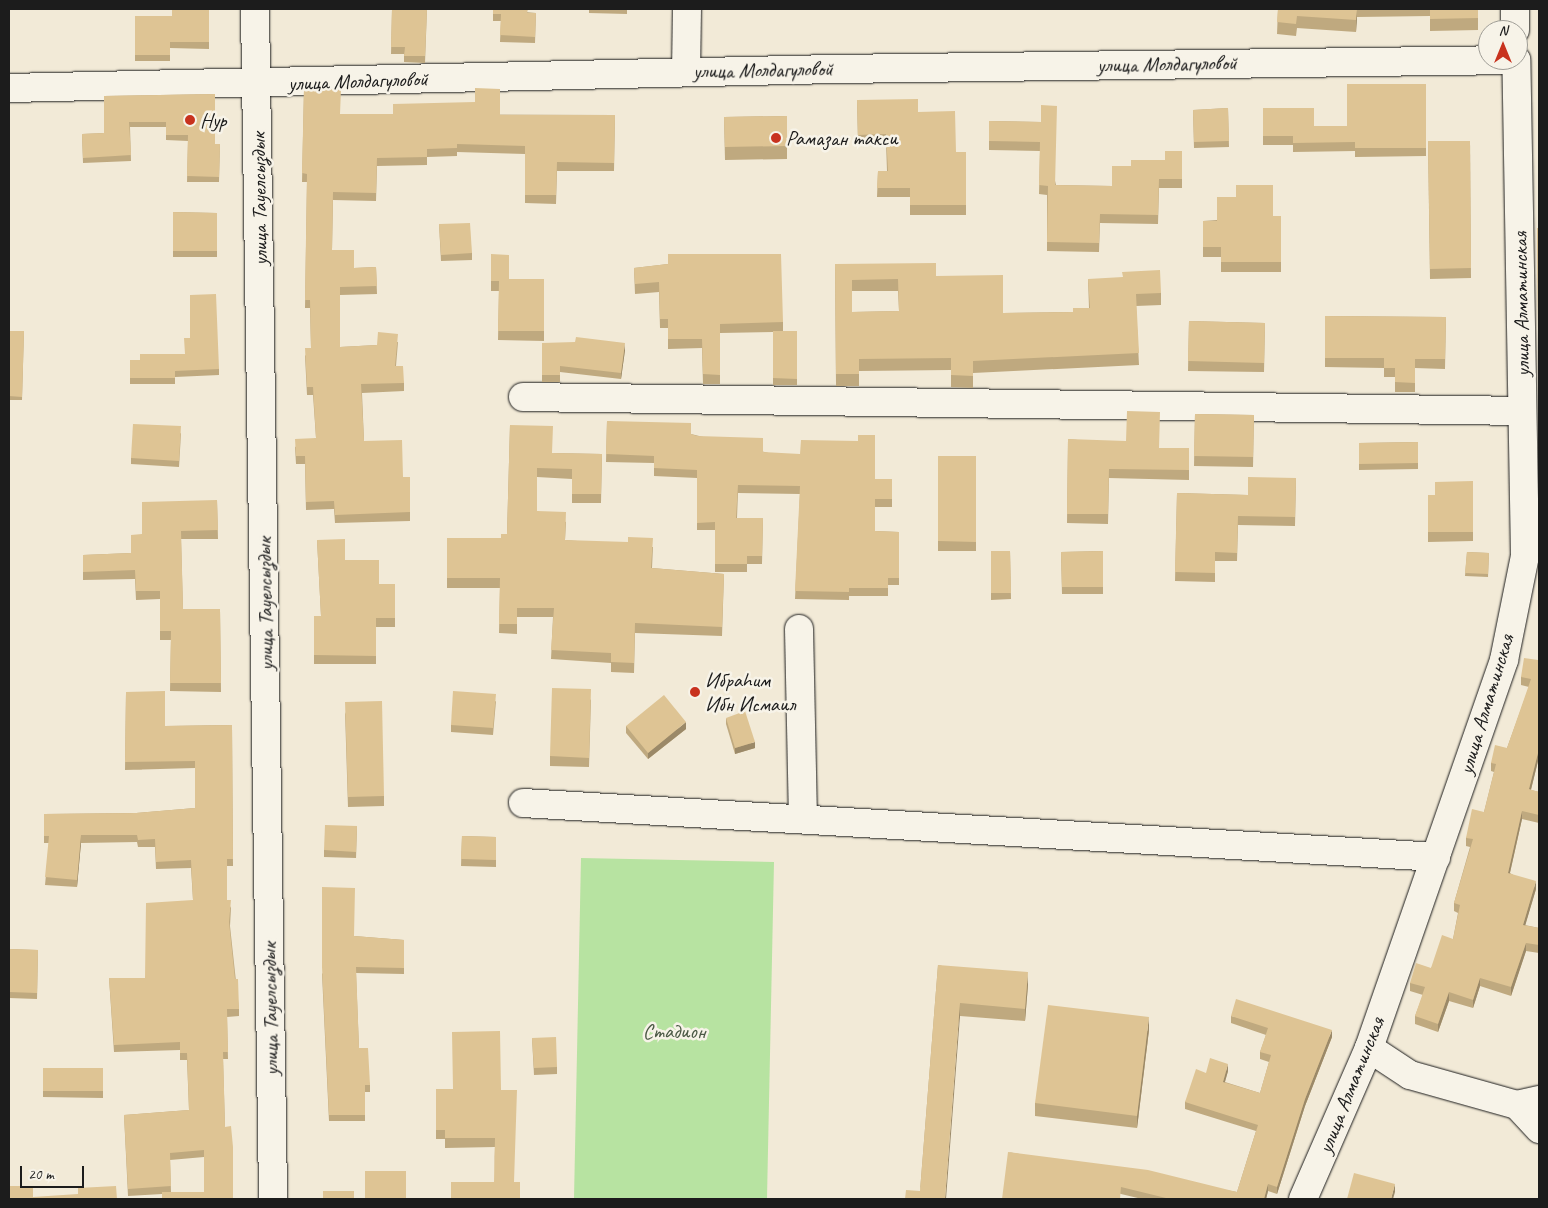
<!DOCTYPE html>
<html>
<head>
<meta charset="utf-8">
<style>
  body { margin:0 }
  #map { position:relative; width:1548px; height:1208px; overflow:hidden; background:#f2ead7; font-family:Caveat,sans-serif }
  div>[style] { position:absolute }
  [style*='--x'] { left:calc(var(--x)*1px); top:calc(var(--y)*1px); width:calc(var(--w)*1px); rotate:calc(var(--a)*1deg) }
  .green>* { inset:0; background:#b7e3a1 }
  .roads { filter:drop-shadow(0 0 1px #1c1c1c) drop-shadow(0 0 1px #1c1c1c) }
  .minor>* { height:28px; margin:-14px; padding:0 14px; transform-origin:14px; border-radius:14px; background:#f7f3e8 }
  .wall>* { inset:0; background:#bfa97f }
  .shaded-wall>* { inset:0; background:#9b8968 }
  .building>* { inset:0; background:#dec494 }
  .dots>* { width:14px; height:14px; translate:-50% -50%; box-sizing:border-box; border:2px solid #f7f3e8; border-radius:50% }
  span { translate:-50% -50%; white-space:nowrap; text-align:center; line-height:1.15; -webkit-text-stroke:5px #f7f3e8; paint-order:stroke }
  .street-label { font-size:21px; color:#1c1c1c }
  .poi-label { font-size:21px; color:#1c1c1c }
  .left { translate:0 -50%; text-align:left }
  .park-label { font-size:21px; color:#4a5844 }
  .frame { position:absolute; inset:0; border:10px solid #1c1c1c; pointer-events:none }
  .north { position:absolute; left:1478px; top:20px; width:50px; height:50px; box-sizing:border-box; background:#f7f3e8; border:1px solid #9f9d96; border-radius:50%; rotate:0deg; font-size:14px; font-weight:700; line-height:20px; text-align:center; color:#1c1c1c }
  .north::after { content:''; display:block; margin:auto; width:18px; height:22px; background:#c8321e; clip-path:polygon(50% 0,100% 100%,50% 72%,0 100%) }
  .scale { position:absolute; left:20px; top:1166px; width:64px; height:22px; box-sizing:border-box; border:2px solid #1c1c1c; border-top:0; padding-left:6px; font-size:15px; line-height:18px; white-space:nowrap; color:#1c1c1c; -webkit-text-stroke:4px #f7f3e8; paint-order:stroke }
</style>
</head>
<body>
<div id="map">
  <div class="green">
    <i style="clip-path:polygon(581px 858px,774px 862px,767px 1199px,574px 1199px)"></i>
  </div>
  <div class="roads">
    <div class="minor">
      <i style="--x:255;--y:9;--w:1190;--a:89.13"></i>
      <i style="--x:1515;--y:9;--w:21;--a:90"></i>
      <i style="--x:686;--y:72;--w:63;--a:-89.1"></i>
      <i style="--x:9;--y:88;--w:827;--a:-1.32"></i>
      <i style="--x:836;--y:69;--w:680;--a:-0.76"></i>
      <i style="--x:523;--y:397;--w:999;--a:0.8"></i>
      <i style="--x:799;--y:629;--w:190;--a:88.8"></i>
      <i style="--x:523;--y:803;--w:915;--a:3.38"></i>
      <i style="--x:1369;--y:1048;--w:49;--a:33.4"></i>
      <i style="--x:1410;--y:1075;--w:111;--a:15.7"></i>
      <i style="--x:1517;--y:1105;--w:23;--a:-13"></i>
      <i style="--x:1517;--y:1105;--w:33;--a:47"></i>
      <i style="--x:1303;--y:1199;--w:165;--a:-66.4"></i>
      <i style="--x:1369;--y:1048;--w:411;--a:-70.8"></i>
      <i style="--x:1504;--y:660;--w:106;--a:-78.6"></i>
      <i style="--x:1525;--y:556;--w:496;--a:-91"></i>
    </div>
  </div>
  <div class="wall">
    <i style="clip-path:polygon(209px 9px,209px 49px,170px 48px,170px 61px,135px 61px,135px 16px,172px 16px)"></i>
    <i style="clip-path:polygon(392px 9px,427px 9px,425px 63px,404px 62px,404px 54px,391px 54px)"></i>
    <i style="clip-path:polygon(493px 9px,536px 13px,535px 43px,500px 42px,501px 21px,493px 21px)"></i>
    <i style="clip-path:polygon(589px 9px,627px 9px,627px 14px,589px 13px)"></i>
    <i style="clip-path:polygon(1278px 9px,1478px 9px,1478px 30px,1430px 31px,1430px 16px,1357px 17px,1356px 32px,1297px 28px,1296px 36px,1277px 34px)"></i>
    <i style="clip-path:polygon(1426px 84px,1426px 156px,1355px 157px,1355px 151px,1293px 152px,1293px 145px,1263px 145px,1263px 108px,1314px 126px,1347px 126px)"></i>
    <i style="clip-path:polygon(304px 89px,340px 114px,615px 115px,614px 171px,557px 171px,556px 204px,525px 203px,525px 154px,457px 152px,457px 156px,427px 157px,427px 165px,377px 166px,376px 201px,333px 200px,332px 250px,354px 268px,376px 267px,377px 294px,340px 295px,340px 347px,377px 345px,398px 342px,396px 366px,404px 383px,404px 391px,362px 393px,364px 441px,403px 477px,410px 477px,410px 521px,335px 523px,334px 509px,306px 510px,305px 464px,296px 464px,295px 447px,316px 438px,313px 395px,307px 395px,305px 356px,311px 348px,310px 308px,305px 308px,307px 182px,302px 182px)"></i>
    <i style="clip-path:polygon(215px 94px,215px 144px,220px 144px,219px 182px,187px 182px,188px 141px,166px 140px,166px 127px,130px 127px,131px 161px,83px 163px,82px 134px,104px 133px,104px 96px)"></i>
    <i style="clip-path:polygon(857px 100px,918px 112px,956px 152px,966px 152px,966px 215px,910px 215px,910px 197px,877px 197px,878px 171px,887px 171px,886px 143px,858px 144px)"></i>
    <i style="clip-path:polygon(1228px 108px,1229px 147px,1194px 148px,1193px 110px)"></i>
    <i style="clip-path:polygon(787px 116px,787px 159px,725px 160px,724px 117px)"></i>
    <i style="clip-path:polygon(989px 121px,1041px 122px,1056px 185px,1112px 186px,1131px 166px,1165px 160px,1182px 151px,1182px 188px,1159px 188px,1158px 224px,1100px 223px,1099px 252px,1047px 251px,1047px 195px,1039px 194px,1040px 151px,989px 150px)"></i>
    <i style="clip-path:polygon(1428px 141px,1470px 141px,1471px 278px,1430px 279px)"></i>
    <i style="clip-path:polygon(173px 212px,217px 213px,217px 257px,173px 257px)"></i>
    <i style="clip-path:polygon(1273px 216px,1281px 216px,1281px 272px,1221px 272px,1221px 257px,1203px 257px,1203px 221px)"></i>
    <i style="clip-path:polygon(439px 224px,472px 253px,472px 260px,441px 261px)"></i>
    <i style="clip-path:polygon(1537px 228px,1539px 228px,1539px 330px,1538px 330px)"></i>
    <i style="clip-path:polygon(491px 254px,509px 279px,544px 279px,544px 341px,498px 340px,499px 291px,491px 291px)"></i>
    <i style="clip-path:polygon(668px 264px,783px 322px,783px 331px,797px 331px,797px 385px,773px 385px,773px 332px,720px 333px,720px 384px,703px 384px,702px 348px,668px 349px,668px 328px,660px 328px,659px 292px,635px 294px,634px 268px)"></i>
    <i style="clip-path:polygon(evenodd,835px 264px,936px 276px,1003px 313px,1073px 312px,1089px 308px,1088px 279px,1161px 293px,1161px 305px,1136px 306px,1139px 365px,973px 373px,973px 388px,951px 387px,951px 370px,859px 371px,859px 386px,836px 386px,835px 264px,852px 291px,898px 291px,899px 311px,852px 312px,852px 291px)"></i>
    <i style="clip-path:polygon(1325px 316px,1446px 317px,1445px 369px,1415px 368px,1415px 392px,1395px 392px,1395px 377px,1384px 377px,1384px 368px,1325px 367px)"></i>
    <i style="clip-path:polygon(1189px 321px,1265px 323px,1264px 372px,1188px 371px)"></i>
    <i style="clip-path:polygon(9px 331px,24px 331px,22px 400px,9px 400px)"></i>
    <i style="clip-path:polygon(542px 343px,625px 350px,621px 379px,560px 372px,560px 382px,542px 382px)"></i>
    <i style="clip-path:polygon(130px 360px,219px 369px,219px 375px,175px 377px,175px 384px,130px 384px)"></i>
    <i style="clip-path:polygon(1195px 414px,1254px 415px,1253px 467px,1194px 466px)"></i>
    <i style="clip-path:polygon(607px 421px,691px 434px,875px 479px,892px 479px,892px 507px,875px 507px,875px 531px,899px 532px,899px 585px,888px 585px,888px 596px,849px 596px,849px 600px,795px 599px,800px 494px,738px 493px,737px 518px,763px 518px,762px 564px,747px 564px,747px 572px,715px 572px,715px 530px,697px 530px,697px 478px,654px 476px,654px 463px,606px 462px)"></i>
    <i style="clip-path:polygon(510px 425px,552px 453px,602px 454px,601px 503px,572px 503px,572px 479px,537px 477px,537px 511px,566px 522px,565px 540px,653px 547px,652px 568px,724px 574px,722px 636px,635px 633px,634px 673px,611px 672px,611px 663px,551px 659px,553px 617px,517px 617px,517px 634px,499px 633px,500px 588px,447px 588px,447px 538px,501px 538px,507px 534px)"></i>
    <i style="clip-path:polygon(181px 433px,179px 467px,131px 464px,131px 458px)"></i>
    <i style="clip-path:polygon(1068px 439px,1159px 448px,1189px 448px,1189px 480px,1109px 478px,1108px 524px,1067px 523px)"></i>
    <i style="clip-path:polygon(1418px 442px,1418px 469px,1359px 470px,1359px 443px)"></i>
    <i style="clip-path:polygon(938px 456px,976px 456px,976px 551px,938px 551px)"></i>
    <i style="clip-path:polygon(1296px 478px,1295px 526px,1238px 525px,1237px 561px,1215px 561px,1215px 582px,1175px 581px,1177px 493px,1248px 495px)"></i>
    <i style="clip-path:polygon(1473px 481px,1473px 541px,1428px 542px,1428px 495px,1435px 495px)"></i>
    <i style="clip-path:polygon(217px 500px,218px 539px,181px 539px,183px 609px,220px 609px,221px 692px,170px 691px,171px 640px,160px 640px,160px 599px,136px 600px,135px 579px,83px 580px,83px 555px,131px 553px,142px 534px)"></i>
    <i style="clip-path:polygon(317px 540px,379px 584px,395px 584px,395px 627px,376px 627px,376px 664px,314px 664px,314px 616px,321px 616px)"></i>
    <i style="clip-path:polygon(991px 551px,1010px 551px,1011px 599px,991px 600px)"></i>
    <i style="clip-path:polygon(1103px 551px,1103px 594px,1062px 594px,1061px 552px)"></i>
    <i style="clip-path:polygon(1467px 552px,1489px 553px,1488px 577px,1465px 576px)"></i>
    <i style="clip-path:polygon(1539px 653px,1539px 757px,1531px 790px,1539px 792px,1539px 823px,1522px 819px,1510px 873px,1536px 889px,1525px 925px,1539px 928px,1539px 953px,1526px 951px,1511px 996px,1480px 986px,1473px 1008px,1449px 1001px,1438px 1032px,1415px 1024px,1415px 1016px,1423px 995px,1410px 991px,1410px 983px,1431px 968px,1453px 939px,1458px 913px,1454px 911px,1454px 903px,1470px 847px,1466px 846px,1466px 838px,1484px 812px,1494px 772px,1491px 771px,1491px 763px,1507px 748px,1529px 687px,1521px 685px,1521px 677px,1538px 660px)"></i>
    <i style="clip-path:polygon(evenodd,126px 692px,165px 726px,232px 725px,233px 866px,227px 866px,227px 900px,231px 908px,230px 926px,239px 1009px,239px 1016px,227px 1017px,228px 1059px,223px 1059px,225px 1127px,233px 1199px,162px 1194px,128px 1196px,124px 1115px,189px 1110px,187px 1060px,180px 1060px,180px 1050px,114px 1052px,109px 978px,145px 978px,193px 900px,191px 868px,156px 869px,155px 847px,138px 847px,137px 842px,81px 843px,77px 887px,45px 885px,49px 843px,44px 843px,44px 814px,136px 813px,195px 808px,195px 768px,125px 770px,126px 692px,204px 1157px,204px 1192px,171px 1192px,170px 1160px,204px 1157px)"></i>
    <i style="clip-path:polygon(591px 699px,589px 767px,550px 766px,550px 756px)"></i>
    <i style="clip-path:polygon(496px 701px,493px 735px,451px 732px,451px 725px)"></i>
    <i style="clip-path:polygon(345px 712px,384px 796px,384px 806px,348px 807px)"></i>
    <i style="clip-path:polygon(726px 718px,755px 748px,735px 754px,726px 724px)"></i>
    <i style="clip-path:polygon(626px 726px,686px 729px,648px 759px,626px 733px)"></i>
    <i style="clip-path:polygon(357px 826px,356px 858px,324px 857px,324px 850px)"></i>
    <i style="clip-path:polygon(462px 836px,496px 837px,496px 867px,461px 866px)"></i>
    <i style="clip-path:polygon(354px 936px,404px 940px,404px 974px,356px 973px,359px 1048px,370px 1085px,370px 1092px,365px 1092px,365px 1121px,329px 1121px,322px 974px)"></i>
    <i style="clip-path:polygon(9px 949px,38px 950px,37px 999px,9px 998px)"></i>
    <i style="clip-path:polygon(938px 965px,1028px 985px,1025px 1021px,960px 1016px,920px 1191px)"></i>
    <i style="clip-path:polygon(1231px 1016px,1332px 1037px,1305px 1106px,1277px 1194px,1268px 1191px,1266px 1199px,1142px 1199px,1121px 1194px,1008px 1152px,1237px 1192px,1256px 1131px,1185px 1109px,1185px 1102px,1206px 1073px,1228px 1071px,1225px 1082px,1260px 1093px,1269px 1062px,1260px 1059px,1260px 1052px,1266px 1035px,1231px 1023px)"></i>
    <i style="clip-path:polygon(1149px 1030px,1137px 1128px,1035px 1116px,1035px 1103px)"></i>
    <i style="clip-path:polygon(500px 1031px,494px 1182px,495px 1147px,445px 1148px,445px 1139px,436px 1139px,436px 1089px,453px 1089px)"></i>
    <i style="clip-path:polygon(532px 1038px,557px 1067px,557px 1074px,534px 1075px)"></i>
    <i style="clip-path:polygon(43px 1068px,103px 1068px,103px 1098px,43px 1097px)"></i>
  </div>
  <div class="shaded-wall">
    <i style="clip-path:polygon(1357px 9px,1357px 17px,1356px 32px,1356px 20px)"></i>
    <i style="clip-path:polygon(625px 343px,625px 350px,621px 379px,621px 373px)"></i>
    <i style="clip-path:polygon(686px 722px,686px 729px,648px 759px,648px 753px)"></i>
    <i style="clip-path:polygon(755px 742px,755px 748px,735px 754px,735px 748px)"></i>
    <i style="clip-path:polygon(1539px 749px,1539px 757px,1529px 797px,1529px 789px)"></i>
    <i style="clip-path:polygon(1522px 811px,1522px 819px,1508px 881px,1508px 873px)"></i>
    <i style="clip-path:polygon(81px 835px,81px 843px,77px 887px,77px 880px)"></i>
    <i style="clip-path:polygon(1536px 881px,1536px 889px,1523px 933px,1523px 925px)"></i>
    <i style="clip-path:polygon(1526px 943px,1526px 951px,1511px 996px,1511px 987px)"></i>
    <i style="clip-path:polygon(1028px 972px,1028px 985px,1025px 1021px,1025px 1009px)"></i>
    <i style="clip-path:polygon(1480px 978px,1480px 986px,1473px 1008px,1473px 1000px)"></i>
    <i style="clip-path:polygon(1449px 992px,1449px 1001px,1438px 1032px,1438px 1024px)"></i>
    <i style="clip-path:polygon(960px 1003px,960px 1016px,946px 1199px,945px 1199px)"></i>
    <i style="clip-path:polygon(1149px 1017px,1149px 1030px,1137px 1128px,1137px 1116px)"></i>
    <i style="clip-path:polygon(1332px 1030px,1332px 1037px,1305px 1106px,1277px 1194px,1277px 1187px,1305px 1099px)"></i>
    <i style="clip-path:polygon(1228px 1064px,1228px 1071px,1223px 1088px,1223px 1082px)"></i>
    <i style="clip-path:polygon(1268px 1184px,1268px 1191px,1266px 1199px,1264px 1199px)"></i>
    <i style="clip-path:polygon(1395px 1184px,1395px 1192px,1393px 1199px,1391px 1199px)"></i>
  </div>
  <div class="building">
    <i style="clip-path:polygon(172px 9px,209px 9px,209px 42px,170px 42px,170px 55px,135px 55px,135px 16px,172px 16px)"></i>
    <i style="clip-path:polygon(392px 9px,427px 9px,425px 56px,404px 56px,405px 47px,391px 47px)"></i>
    <i style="clip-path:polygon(493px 9px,528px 9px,527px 13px,536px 13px,535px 37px,500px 35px,501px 14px,493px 14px)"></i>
    <i style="clip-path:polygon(1278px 9px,1357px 9px,1356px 20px,1297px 16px,1296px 24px,1277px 22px)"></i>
    <i style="clip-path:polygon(1430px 9px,1478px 9px,1478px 18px,1430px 19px)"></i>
    <i style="clip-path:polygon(1347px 84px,1426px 84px,1426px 148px,1355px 148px,1355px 142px,1293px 143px,1293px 136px,1263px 136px,1263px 108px,1314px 108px,1314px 126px,1347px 126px)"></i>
    <i style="clip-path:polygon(475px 88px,500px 89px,500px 115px,615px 115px,614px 163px,557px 162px,556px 195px,525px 195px,525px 146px,457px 144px,457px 148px,427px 149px,427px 157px,377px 158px,376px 193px,333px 192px,332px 250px,354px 250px,354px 268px,376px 267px,377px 286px,340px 287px,340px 347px,377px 345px,378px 332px,398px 334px,395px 366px,403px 366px,404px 383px,361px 384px,364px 441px,402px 440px,403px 477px,410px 477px,410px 512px,335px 515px,334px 501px,306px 502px,305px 456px,296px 456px,295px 439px,316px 438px,313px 387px,307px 387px,305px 348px,311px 348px,310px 300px,305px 300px,307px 174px,302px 173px,304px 89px,341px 89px,340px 114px,393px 114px,393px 104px,475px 102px)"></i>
    <i style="clip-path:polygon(215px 94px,215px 144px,220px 144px,219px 177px,187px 176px,188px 135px,166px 135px,166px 122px,129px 122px,131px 155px,83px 158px,82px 134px,104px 133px,104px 96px)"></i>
    <i style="clip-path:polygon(918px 99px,918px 112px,955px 111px,956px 152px,966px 152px,966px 205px,910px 205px,910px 188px,877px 188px,878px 171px,888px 171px,886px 134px,858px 135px,857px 100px)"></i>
    <i style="clip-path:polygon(1041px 105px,1057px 106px,1055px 185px,1112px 186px,1112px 166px,1131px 166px,1131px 160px,1165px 160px,1165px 151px,1182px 151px,1182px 179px,1159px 179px,1158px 215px,1100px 214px,1099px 243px,1047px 242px,1048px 186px,1039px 185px,1040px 142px,989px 141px,989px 121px,1041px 122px)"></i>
    <i style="clip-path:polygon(1228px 108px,1229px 141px,1194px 142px,1193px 110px)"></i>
    <i style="clip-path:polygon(787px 116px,787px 146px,725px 147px,724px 117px)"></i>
    <i style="clip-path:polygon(1428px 141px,1470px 141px,1471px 268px,1430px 269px)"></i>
    <i style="clip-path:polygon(1236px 185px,1273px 185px,1273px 216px,1281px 216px,1281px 262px,1221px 262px,1221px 247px,1203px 247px,1203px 221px,1217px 221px,1217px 197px,1236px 197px)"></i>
    <i style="clip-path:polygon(173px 212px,217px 213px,217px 251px,173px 251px)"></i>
    <i style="clip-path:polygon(470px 223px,472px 253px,441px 255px,439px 224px)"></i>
    <i style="clip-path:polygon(1537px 228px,1539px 228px,1539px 320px,1538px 320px)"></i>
    <i style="clip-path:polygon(491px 254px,509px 255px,509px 279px,544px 279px,544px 331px,498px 331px,499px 281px,491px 281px)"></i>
    <i style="clip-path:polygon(668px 254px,781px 254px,783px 322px,720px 324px,720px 375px,703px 374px,702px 339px,668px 339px,668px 319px,660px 319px,659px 282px,635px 284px,634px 268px,668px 264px)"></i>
    <i style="clip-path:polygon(evenodd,936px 263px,936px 276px,1003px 275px,1003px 313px,1073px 312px,1073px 308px,1090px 308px,1088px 279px,1123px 277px,1122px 272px,1160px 270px,1161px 293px,1136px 294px,1139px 353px,973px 361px,973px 376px,951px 375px,951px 358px,859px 359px,859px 374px,836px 374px,835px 264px,936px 263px,898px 279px,899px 311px,852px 312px,852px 280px,898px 279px)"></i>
    <i style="clip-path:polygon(216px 294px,219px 369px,175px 371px,175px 378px,130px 378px,130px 360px,140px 360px,140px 354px,185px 354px,184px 338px,190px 338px,190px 295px)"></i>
    <i style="clip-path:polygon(1325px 316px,1446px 317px,1445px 359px,1415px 359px,1415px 383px,1395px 382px,1395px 368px,1384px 368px,1384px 358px,1325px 358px)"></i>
    <i style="clip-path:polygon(1189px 321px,1265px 323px,1264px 363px,1188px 361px)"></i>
    <i style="clip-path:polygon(9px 331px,24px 331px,22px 397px,9px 396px)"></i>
    <i style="clip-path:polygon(773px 331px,797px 331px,797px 379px,773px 378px)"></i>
    <i style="clip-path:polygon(576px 337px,625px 343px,621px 373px,560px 366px,560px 375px,542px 375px,542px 343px,575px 342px)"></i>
    <i style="clip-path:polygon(1127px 411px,1160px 412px,1159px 448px,1189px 448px,1189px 470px,1109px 469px,1108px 514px,1067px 514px,1068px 439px,1126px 441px)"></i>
    <i style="clip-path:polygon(1195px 414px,1254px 415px,1253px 457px,1194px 456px)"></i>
    <i style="clip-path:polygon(607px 421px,691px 423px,691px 434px,697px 436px,763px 438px,763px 452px,800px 454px,801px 440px,858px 441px,858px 435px,875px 435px,875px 479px,892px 479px,892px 499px,875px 499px,875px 531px,899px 532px,899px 578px,888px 578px,888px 588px,849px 588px,849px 592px,795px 591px,800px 486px,738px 485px,736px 518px,763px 518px,762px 556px,747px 556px,747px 564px,715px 564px,715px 522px,697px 523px,697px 470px,654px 468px,654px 456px,606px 454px)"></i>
    <i style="clip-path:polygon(133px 424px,181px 426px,179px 461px,131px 458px)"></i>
    <i style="clip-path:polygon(510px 425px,553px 426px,552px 453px,602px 454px,601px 494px,572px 494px,572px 469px,537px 468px,537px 511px,566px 512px,565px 540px,628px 542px,628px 537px,653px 538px,651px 568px,724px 574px,722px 627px,635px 623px,634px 663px,611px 662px,611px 653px,551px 650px,554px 608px,517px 608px,517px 624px,499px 624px,500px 578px,447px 578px,447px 538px,501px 538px,501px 534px,507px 534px)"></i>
    <i style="clip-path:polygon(1418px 442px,1418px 463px,1359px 464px,1359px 443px)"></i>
    <i style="clip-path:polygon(938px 456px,976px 456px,976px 542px,938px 541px)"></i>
    <i style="clip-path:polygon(1248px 477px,1296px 478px,1295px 517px,1238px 516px,1237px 553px,1215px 552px,1215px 573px,1175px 572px,1177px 493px,1248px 495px)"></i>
    <i style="clip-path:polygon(1473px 481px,1473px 532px,1428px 532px,1428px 495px,1435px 495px,1435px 482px)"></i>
    <i style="clip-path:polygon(217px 500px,218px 530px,181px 531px,183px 609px,220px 609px,221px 683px,170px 683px,171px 631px,160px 631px,160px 591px,136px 591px,135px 570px,83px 572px,83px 555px,131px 553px,131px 535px,142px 534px,142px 502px)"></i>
    <i style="clip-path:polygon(345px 539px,345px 560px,379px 560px,379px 584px,395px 584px,395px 618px,376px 618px,376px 656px,314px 655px,314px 616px,321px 616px,317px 540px)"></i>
    <i style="clip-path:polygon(991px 551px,1010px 551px,1011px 593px,991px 593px)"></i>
    <i style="clip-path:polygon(1103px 551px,1103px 587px,1062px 587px,1061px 552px)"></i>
    <i style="clip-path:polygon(1467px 552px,1489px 553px,1488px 574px,1465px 573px)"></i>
    <i style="clip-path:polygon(1539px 653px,1539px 749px,1529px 789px,1539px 792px,1539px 815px,1522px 811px,1508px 873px,1536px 881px,1523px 925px,1539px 928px,1539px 945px,1526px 943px,1511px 987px,1480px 978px,1473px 1000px,1449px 992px,1438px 1024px,1415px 1016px,1425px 987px,1410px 983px,1416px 963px,1431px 968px,1442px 935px,1453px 939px,1460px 905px,1454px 903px,1473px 839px,1466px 838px,1472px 809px,1484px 812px,1496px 764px,1491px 763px,1495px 745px,1507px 748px,1531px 679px,1521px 677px,1524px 658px,1538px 660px)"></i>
    <i style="clip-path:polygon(552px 688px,591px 689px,589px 758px,550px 756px)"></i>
    <i style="clip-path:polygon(165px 691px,165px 726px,232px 725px,233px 859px,227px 859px,227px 900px,231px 900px,229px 922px,235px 979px,238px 979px,239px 1009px,227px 1009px,228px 1052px,223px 1052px,225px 1127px,231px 1126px,233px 1147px,233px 1199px,162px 1199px,162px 1192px,204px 1192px,204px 1150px,170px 1153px,171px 1186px,128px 1189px,124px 1115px,189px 1110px,187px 1053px,180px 1053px,180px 1042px,114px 1045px,109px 978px,145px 978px,146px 903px,193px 900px,191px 860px,156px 862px,155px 839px,138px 840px,137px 835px,81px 835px,77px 880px,45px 877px,49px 836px,44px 836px,44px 814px,136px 813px,195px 808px,195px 761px,125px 762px,126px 692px)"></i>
    <i style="clip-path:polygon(453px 691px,496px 694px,493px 728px,451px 725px)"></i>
    <i style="clip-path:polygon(664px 695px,686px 722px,648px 753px,626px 726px)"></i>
    <i style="clip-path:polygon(382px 701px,384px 796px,348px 797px,345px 702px)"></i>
    <i style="clip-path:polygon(745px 711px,755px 742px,735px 748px,726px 718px)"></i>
    <i style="clip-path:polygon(325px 825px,357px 826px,356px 852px,324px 850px)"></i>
    <i style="clip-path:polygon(462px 836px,496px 837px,496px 860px,461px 859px)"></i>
    <i style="clip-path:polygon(322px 887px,355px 888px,354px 936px,404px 940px,404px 968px,356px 967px,359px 1048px,368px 1048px,370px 1085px,365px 1085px,365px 1115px,329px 1115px,322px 967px)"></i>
    <i style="clip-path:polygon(9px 949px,38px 950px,37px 993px,9px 992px)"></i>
    <i style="clip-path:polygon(938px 965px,1028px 972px,1025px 1009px,960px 1003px,945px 1199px,905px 1199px,906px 1190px,920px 1191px)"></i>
    <i style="clip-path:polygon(1236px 999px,1332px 1030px,1305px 1099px,1277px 1187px,1268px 1184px,1264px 1199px,1170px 1199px,1121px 1187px,1120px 1199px,1002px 1199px,1008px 1152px,1148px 1170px,1237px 1192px,1258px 1125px,1185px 1102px,1196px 1069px,1206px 1073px,1210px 1058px,1228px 1064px,1223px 1082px,1260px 1093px,1271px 1055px,1260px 1052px,1268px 1028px,1231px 1016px)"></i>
    <i style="clip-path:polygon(1048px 1005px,1149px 1017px,1137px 1116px,1035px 1103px)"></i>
    <i style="clip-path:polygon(500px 1031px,501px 1090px,517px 1090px,514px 1182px,520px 1182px,520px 1199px,451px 1199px,451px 1182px,494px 1182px,495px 1138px,445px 1138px,445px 1130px,436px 1130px,436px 1089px,453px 1089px,452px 1032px)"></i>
    <i style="clip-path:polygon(556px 1037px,557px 1067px,534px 1068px,532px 1038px)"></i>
    <i style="clip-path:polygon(43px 1068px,103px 1068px,103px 1091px,43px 1091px)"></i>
    <i style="clip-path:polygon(365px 1171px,406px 1171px,406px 1199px,365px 1199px)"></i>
    <i style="clip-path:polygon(1354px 1173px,1395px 1184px,1391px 1199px,1347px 1199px)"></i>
    <i style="clip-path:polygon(9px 1186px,33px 1186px,33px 1197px,78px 1194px,78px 1188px,116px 1186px,117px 1199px,9px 1199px)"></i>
    <i style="clip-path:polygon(323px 1191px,354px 1191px,354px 1199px,323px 1199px)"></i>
  </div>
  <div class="dots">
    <i style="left:190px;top:120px;background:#c8321e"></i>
    <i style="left:776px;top:138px;background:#c8321e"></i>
    <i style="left:695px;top:692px;background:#c8321e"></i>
  </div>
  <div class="street-label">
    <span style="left:1167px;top:64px;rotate:-1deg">улица Молдагуловой</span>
    <span style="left:763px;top:70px;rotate:-1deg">улица Молдагуловой</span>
    <span style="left:358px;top:81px;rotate:-2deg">улица Молдагуловой</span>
    <span style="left:259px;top:199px;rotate:-91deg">улица Тауелсыздык</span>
    <span style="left:1521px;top:304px;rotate:-91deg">улица Алматинская</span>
    <span style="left:265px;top:604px;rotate:-91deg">улица Тауелсыздык</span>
    <span style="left:1486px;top:704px;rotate:-73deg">улица Алматинская</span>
    <span style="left:270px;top:1009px;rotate:-91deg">улица Тауелсыздык</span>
    <span style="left:1351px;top:1085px;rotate:-68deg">улица Алматинская</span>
  </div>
  <div class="poi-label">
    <span class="left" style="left:200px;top:120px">Нур</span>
    <span class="left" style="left:786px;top:138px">Рамазан такси</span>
    <span class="left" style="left:705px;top:692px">Ибраһим<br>Ибн Исмаил</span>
  </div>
  <div class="park-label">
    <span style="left:674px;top:1031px">Стадион</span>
  </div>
  <div class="frame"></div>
  <div class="north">N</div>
  <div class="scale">20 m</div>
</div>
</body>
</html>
